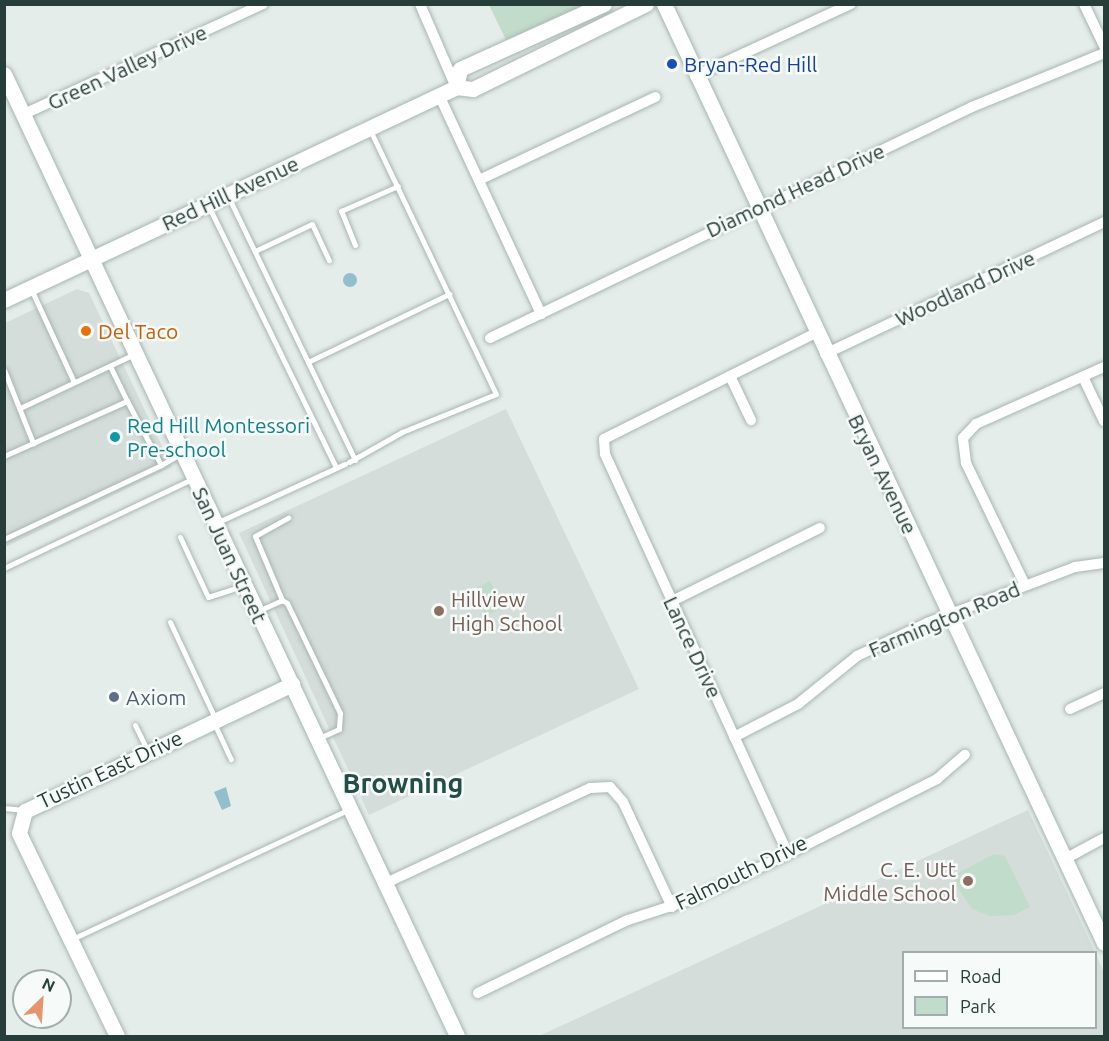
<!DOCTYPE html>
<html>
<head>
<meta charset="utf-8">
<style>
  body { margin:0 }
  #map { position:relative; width:1109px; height:1041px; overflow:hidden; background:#e5edea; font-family:Ubuntu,sans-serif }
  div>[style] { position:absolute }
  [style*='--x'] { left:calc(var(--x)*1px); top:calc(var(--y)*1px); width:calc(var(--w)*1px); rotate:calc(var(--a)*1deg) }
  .built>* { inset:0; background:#d4ddd9 }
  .green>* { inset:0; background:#c1dcca }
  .water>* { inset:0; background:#93becc }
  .round { border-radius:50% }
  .roads { filter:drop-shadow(0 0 2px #a8b5b1) drop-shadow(0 0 2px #a8b5b1) }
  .lane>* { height:5px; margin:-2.5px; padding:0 2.5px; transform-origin:2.5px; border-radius:2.5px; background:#fff }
  .street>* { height:10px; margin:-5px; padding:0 5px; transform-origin:5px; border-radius:5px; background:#fff }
  .secondary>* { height:15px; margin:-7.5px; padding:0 7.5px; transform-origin:7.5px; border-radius:7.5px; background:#fff }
  .dots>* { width:16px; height:16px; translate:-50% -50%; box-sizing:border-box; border:3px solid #f6faf8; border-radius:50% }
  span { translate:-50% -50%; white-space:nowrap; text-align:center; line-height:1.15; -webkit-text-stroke:5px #f6faf8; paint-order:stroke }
  .transit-label { font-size:21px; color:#164399 }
  .left { translate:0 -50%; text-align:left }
  .street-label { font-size:21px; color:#263d39 }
  .food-label { font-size:21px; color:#c56008 }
  .culture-label { font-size:21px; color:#0d838f }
  .education-label { font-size:21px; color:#785e54 }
  .right { translate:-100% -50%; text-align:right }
  .service-label { font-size:21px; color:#4e5e75 }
  .district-label { font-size:27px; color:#234e47; font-weight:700 }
  .frame { position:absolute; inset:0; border:6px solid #263d39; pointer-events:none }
  .legend { position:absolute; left:902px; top:951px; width:195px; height:78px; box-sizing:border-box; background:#f6faf8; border:2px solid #a3aeac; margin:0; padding:8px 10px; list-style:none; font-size:18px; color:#263d39 }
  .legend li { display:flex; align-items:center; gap:12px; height:30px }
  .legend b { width:30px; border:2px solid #a3aeac }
  .north { position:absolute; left:12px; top:969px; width:60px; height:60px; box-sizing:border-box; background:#f6faf8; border:2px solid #a3aeac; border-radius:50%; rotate:25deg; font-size:16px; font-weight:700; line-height:24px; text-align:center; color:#263d39 }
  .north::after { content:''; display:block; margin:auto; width:21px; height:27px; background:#e5946b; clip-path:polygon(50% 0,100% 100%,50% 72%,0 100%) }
</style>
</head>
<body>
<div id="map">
  <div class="built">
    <i style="clip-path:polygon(77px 289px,89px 293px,172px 467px,5px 547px,5px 323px)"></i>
    <i style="clip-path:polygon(506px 409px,639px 689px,369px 815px,239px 533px)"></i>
    <i style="clip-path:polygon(1028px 810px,1095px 952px,904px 952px,904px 1028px,1096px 1028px,1096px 954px,1104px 973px,1104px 1036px,539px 1036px)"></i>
  </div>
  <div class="green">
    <i style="clip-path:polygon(489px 5px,583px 5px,506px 40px)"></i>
    <i style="clip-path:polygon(490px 581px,503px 608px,486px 616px,474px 589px)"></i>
    <i style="clip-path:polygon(994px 854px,1005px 856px,1030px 907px,1014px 915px,990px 916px,972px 909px,951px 877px)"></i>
  </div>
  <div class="water">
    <i class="round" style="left:343px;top:273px;width:14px;height:14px"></i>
    <i style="clip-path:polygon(226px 787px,231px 806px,222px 810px,214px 792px)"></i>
  </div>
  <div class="roads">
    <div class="lane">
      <i style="--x:228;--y:196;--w:293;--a:64.3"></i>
      <i style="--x:208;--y:205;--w:292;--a:64"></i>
      <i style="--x:355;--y:245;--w:37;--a:-112"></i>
      <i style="--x:341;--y:211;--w:62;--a:-23.7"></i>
      <i style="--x:255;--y:251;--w:63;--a:-25.3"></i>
      <i style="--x:312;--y:224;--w:40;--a:65"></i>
      <i style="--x:31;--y:289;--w:102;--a:65.2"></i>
      <i style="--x:308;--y:362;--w:157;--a:-25.7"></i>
      <i style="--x:4;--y:370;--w:79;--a:68.3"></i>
      <i style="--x:127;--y:401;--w:72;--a:62"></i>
      <i style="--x:161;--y:465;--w:22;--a:-30"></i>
      <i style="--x:20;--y:408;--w:126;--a:-25.3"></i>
      <i style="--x:4;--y:456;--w:135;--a:-24.1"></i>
      <i style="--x:127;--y:401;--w:39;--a:-116"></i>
      <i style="--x:349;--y:462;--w:61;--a:-29.5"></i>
      <i style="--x:402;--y:432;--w:101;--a:-22"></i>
      <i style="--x:496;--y:394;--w:295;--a:-115.5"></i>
      <i style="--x:216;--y:523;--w:142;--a:-24.6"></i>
      <i style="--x:180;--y:537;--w:66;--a:65"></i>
      <i style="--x:208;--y:597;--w:38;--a:-18"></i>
      <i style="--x:4;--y:539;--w:174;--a:-25.2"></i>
      <i style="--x:4;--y:568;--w:208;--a:-25.3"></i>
      <i style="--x:282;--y:600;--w:69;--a:-112.9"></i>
      <i style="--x:255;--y:536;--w:38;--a:-29"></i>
      <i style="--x:260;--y:610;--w:24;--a:-24"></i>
      <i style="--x:282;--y:600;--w:6;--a:31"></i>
      <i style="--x:287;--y:603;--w:122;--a:64.3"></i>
      <i style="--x:340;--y:713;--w:16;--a:94"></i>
      <i style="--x:339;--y:729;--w:22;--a:156"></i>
      <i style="--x:170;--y:622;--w:106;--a:64.9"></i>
      <i style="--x:214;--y:723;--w:40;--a:65"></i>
      <i style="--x:135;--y:725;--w:28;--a:64"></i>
      <i style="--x:4;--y:808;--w:20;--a:6"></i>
      <i style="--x:72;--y:939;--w:306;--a:-25.1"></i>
    </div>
    <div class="street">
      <i style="--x:420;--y:4;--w:90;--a:66.6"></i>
      <i style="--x:1084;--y:4;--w:47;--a:64.5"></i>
      <i style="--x:695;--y:76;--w:172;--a:-24.8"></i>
      <i style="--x:439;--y:95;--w:242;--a:65"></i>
      <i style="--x:24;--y:114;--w:263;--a:-24.7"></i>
      <i style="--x:479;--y:180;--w:195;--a:-25.2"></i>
      <i style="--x:490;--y:338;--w:534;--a:-25.61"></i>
      <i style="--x:972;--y:107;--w:143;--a:-22.2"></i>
      <i style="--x:825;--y:354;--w:309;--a:-25.3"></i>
      <i style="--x:730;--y:376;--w:49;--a:64.5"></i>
      <i style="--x:1083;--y:377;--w:49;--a:64.5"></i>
      <i style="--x:1025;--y:585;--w:136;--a:-115.8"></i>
      <i style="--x:966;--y:463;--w:25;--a:-97"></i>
      <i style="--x:963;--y:438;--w:19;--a:-47"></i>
      <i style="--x:976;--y:424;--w:140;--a:-24"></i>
      <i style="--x:672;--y:601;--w:165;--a:-26.3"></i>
      <i style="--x:1070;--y:709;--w:38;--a:-25"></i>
      <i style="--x:734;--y:737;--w:72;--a:-27.3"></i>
      <i style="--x:798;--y:704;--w:76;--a:-39.1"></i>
      <i style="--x:857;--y:656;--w:77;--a:-25.2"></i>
      <i style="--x:927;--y:623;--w:158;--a:-20.7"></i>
      <i style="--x:1075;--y:567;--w:29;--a:-8"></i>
      <i style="--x:788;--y:854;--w:440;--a:-114.6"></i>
      <i style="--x:605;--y:454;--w:15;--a:-94"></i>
      <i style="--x:604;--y:439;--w:237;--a:-26.6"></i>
      <i style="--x:1065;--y:859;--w:44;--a:-28.3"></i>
      <i style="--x:386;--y:883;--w:225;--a:-25"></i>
      <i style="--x:590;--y:788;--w:20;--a:-3"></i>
      <i style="--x:610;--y:787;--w:20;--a:49"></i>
      <i style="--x:623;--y:802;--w:116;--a:65"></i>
      <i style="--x:478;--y:993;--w:167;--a:-26"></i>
      <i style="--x:628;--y:920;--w:68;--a:-17.9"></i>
      <i style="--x:693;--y:899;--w:105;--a:-25.3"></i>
      <i style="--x:788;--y:854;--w:167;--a:-26.7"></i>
      <i style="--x:937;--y:779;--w:37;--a:-41"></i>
    </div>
    <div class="secondary">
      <i style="--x:664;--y:4;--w:1037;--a:64.89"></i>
      <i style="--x:4;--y:74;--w:1063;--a:64.78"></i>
      <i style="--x:456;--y:87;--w:18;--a:-77"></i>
      <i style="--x:460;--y:69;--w:158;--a:-24.3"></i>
      <i style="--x:4;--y:300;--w:500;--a:-25.2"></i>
      <i style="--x:456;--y:87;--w:17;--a:7"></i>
      <i style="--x:473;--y:89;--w:193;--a:-26.2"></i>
      <i style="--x:117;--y:1036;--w:225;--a:-115.8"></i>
      <i style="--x:19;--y:833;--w:23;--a:-75"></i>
      <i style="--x:25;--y:811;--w:296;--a:-25.4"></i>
    </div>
  </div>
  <div class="dots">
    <i style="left:672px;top:64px;background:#1a4fb4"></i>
    <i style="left:86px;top:331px;background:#e8710a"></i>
    <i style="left:115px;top:437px;background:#0f9aa8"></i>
    <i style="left:439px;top:611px;background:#8d6e63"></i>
    <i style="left:114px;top:697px;background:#5c6f8a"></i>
    <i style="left:968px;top:881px;background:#8d6e63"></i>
  </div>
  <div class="transit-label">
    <span class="left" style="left:684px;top:64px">Bryan-Red Hill</span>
  </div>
  <div class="street-label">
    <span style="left:127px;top:67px;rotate:-25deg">Green Valley Drive</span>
    <span style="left:795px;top:190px;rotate:-25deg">Diamond Head Drive</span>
    <span style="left:230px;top:193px;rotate:-25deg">Red Hill Avenue</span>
    <span style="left:965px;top:288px;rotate:-25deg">Woodland Drive</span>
    <span style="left:883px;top:474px;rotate:64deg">Bryan Avenue</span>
    <span style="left:230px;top:555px;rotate:65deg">San Juan Street</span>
    <span style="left:944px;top:619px;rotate:-23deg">Farmington Road</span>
    <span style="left:693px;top:647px;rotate:65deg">Lance Drive</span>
    <span style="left:110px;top:769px;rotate:-25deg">Tustin East Drive</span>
    <span style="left:741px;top:872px;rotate:-26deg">Falmouth Drive</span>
  </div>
  <div class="food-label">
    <span class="left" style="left:98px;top:331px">Del Taco</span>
  </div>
  <div class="culture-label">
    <span class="left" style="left:127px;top:437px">Red Hill Montessori<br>Pre-school</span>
  </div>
  <div class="education-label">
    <span class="left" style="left:451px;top:611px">Hillview<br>High School</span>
    <span class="right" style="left:956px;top:881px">C. E. Utt<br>Middle School</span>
  </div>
  <div class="service-label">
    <span class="left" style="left:126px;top:697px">Axiom</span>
  </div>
  <div class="district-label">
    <span style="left:403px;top:784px">Browning</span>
  </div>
  <div class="frame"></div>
  <ul class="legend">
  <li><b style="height:8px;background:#fff"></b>Road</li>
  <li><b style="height:16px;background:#c1dcca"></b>Park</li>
  </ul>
  <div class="north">N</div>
</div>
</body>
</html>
